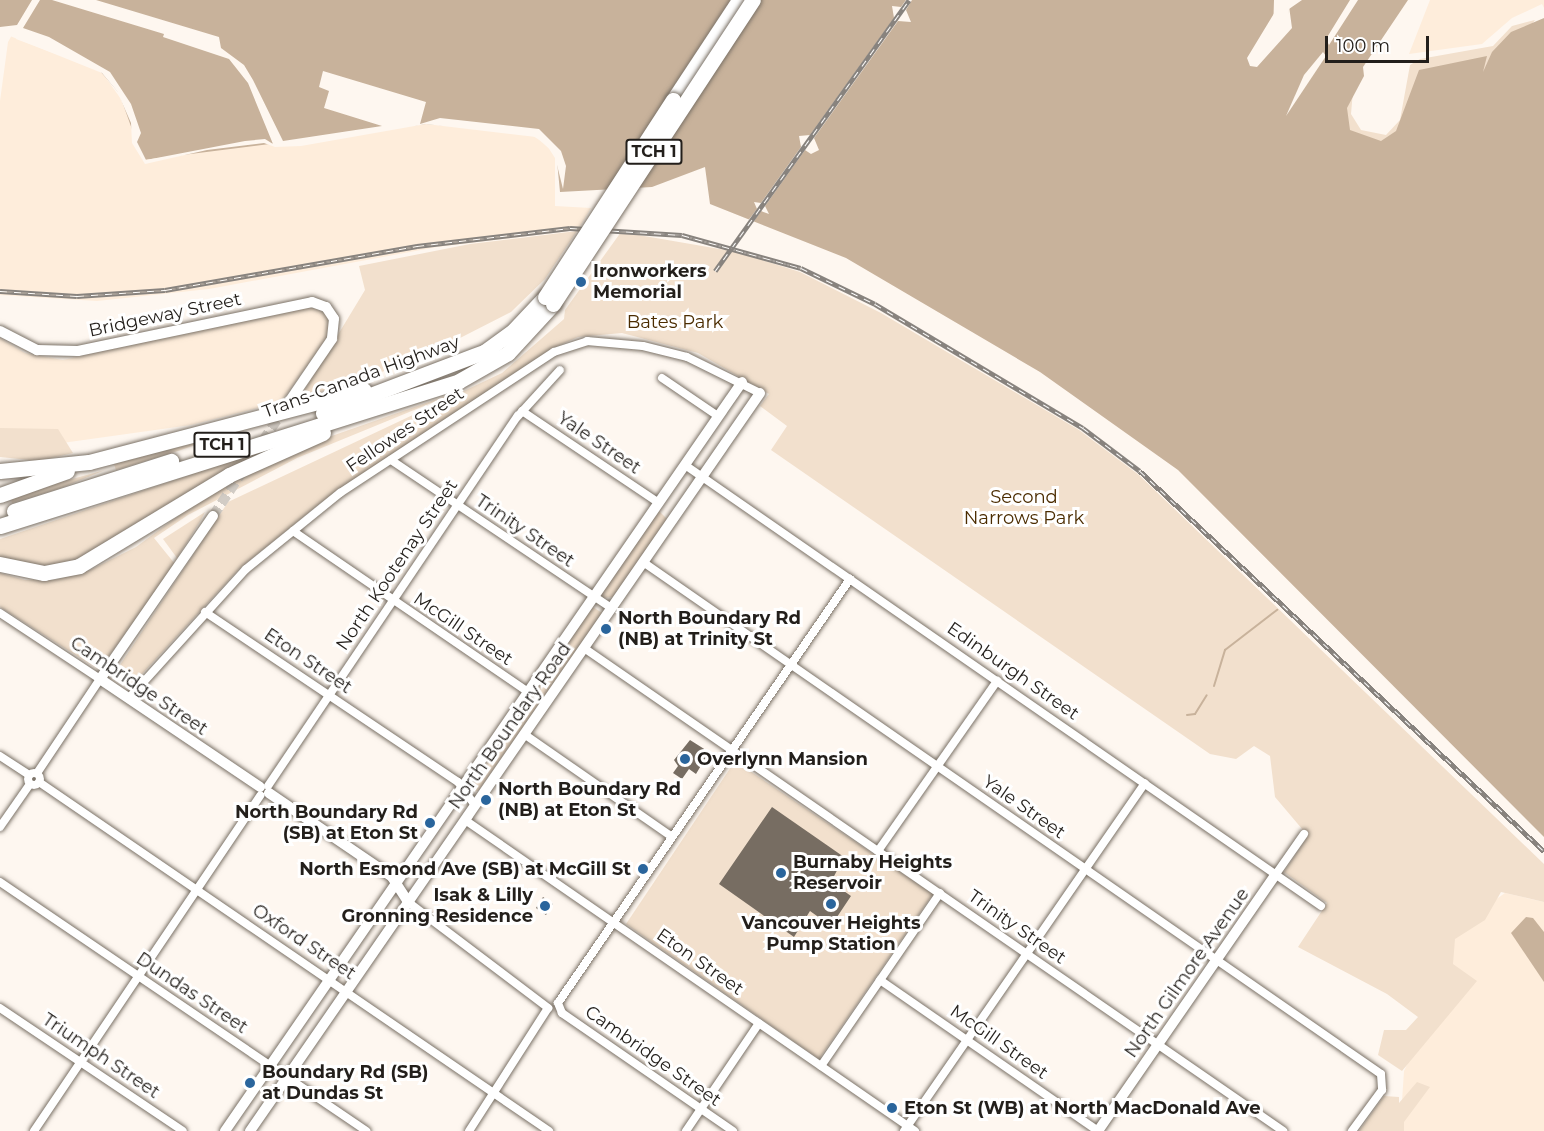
<!DOCTYPE html>
<html>
<head>
<meta charset="utf-8">
<style>
  body { margin:0 }
  #map { position:relative; width:1544px; height:1131px; overflow:hidden; background:#fef7f0; font-family:Montserrat,sans-serif }
  div>[style] { position:absolute }
  [style*='--x'] { left:calc(var(--x)*1px); top:calc(var(--y)*1px); width:calc(var(--w)*1px); rotate:calc(var(--a)*1deg) }
  .built>* { inset:0; background:#feeddb }
  .green>* { inset:0; background:#f2e0cd }
  .water>* { inset:0; background:#c8b29b }
  .pier>* { inset:0; background:#fef7f0 }
  .stream>* { height:2px; margin:-1px; padding:0 1px; transform-origin:1px; border-radius:1px; background:#c8b29b }
  .building>* { inset:0; background:#776d62 }
  .tertiary-tunnel>* { height:10px; margin-top:-5px; transform-origin:0; background:repeating-linear-gradient(90deg,#d2ccc5 0 10px,transparent 0 15px) }
  .roads { filter:drop-shadow(0 0 2px #7a7166) drop-shadow(0 0 2px #7a7166) }
  .minor>* { height:8px; margin:-4px; padding:0 4px; transform-origin:4px; border-radius:4px; background:#fff }
  .minor>.ring { margin:-4px; padding:0; box-sizing:content-box; background:none; border:8px solid #fff; border-radius:50% }
  .tertiary>* { height:10px; margin:-5px; padding:0 5px; transform-origin:5px; border-radius:5px; background:#fff }
  .motorway>* { height:15px; margin:-7.5px; padding:0 7.5px; transform-origin:7.5px; border-radius:7.5px; background:#fff }
  .rail>* { height:4.5px; margin-top:-2.25px; transform-origin:0; background:repeating-linear-gradient(90deg,#fff 0 7px,#88837e 0 14px); box-sizing:border-box; border-block:2px solid #88837e }
  .bridges { filter:drop-shadow(0 0 2px #7a7166) drop-shadow(0 0 2px #7a7166) }
  .motorway-bridge>* { height:15px; margin:-7.5px; padding:0 7.5px; transform-origin:7.5px; border-radius:7.5px; background:#fff }
  .dots>* { width:16px; height:16px; translate:-50% -50%; box-sizing:border-box; border:3px solid #fff; border-radius:50% }
  span { translate:-50% -50%; white-space:nowrap; text-align:center; line-height:1.15; -webkit-text-stroke:6px #fff; paint-order:stroke }
  .shield-label span { padding:2px 4px; background:#fff; border:2px solid; border-radius:4px; -webkit-text-stroke-width:0 }
  .shield-label { font-size:16px; color:#231f1b; font-weight:700 }
  .poi-label { font-size:18px; color:#231f1b; font-weight:700 }
  .left { translate:0 -50%; text-align:left }
  .right { translate:-100% -50%; text-align:right }
  .street-label { font-size:18px; color:#231f1b }
  .park-label { font-size:18px; color:#4b2c00 }
  .scale { position:absolute; left:1325px; top:36px; width:104px; height:27px; box-sizing:border-box; border:3px solid #231f1b; border-top:0; padding-left:8px; font-size:18px; line-height:21px; white-space:nowrap; color:#231f1b; -webkit-text-stroke:4px #fff; paint-order:stroke }
</style>
</head>
<body>
<div id="map">
  <div class="built">
    <i style="clip-path:polygon(32px 0,40px 0,16px 39px,101px 71px,163px 158px,263px 141px,425px 124px,476px 128px,533px 136px,546px 144px,555px 158px,555px 206px,591px 208px,578px 230px,437px 247px,209px 289px,97px 301px,0 295px,0 101px,8px 42px)"></i>
    <i style="clip-path:polygon(1430px 0,1544px 0,1544px 8px,1542px 4px,1512px 18px,1482px 44px,1409px 54px)"></i>
    <i style="clip-path:polygon(307px 306px,325px 313px,330px 325px,327px 338px,281px 402px,191px 425px,12px 450px,0 442px,0 338px,25px 353px,63px 360px)"></i>
    <i style="clip-path:polygon(1505px 893px,1544px 902px,1544px 1131px,1400px 1131px,1404px 1071px,1415px 1048px,1434px 968px,1461px 924px)"></i>
  </div>
  <div class="green">
    <i style="clip-path:polygon(1535px 20px,1490px 81px,1409px 118px,1384px 145px,1293px 131px,1366px 59px,1353px 91px,1351px 114px,1361px 130px,1386px 135px,1400px 120px,1410px 65px,1420px 59px,1493px 46px,1512px 26px)"></i>
    <i style="clip-path:polygon(577px 231px,545px 279px,511px 312px,415px 361px,299px 399px,365px 290px,359px 266px,470px 244px)"></i>
    <i style="clip-path:polygon(621px 232px,737px 252px,800px 272px,881px 313px,1079px 430px,1139px 475px,1544px 864px,1544px 902px,1501px 892px,1485px 920px,1455px 939px,1453px 964px,1477px 981px,1402px 1071px,1378px 1055px,1384px 1030px,1406px 1030px,1418px 1017px,1387px 994px,1298px 947px,1327px 903px,1284px 872px,1308px 836px,1275px 797px,1270px 756px,1254px 746px,1236px 759px,1210px 754px,771px 450px,787px 426px,760px 406px,769px 394px,698px 353px,622px 333px,578px 337px,558px 346px,323px 501px,240px 568px,131px 686px,112px 677px,228px 502px,502px 373px,564px 319px,565px 310px)"></i>
    <i style="clip-path:polygon(463px 390px,297px 458px,188px 515px,154px 538px,175px 564px,99px 670px,0 607px,0 573px,25px 580px,55px 580px,90px 570px,136px 547px,196px 503px,250px 472px,306px 445px)"></i>
    <i style="clip-path:polygon(0 428px,58px 429px,73px 453px,39px 461px,0 457px)"></i>
    <i style="clip-path:polygon(218px 437px,178px 451px,116px 470px,114px 464px)"></i>
    <i style="clip-path:polygon(275px 446px,79px 560px,44px 566px,0 557px,0 539px)"></i>
    <i style="clip-path:polygon(105px 470px,61px 488px,12px 503px,10px 496px)"></i>
    <i style="clip-path:polygon(658px 510px,667px 519px,613px 597px,603px 598px,601px 593px)"></i>
    <i style="clip-path:polygon(205px 512px,201px 520px,177px 558px,163px 539px)"></i>
    <i style="clip-path:polygon(593px 607px,602px 613px,478px 791px,471px 791px,469px 785px)"></i>
    <i style="clip-path:polygon(735px 761px,933px 894px,819px 1059px,626px 924px)"></i>
    <i style="clip-path:polygon(1417px 1082px,1430px 1087px,1404px 1122px,1404px 1131px,1359px 1131px,1384px 1096px,1399px 1097px,1399px 1103px)"></i>
  </div>
  <div class="water">
    <i style="clip-path:polygon(0 0,1274px 0,1273px 34px,1288px 26px,1289px 9px,1302px 0,1350px 0,1326px 39px,1329px 45px,1358px 0,1408px 0,1363px 67px,1364px 76px,1347px 108px,1350px 130px,1381px 141px,1396px 131px,1419px 70px,1487px 56px,1483px 72px,1492px 52px,1511px 32px,1544px 18px,1544px 837px,1178px 470px,1040px 372px,846px 258px,710px 204px,705px 167px,652px 187px,560px 192px,556px 151px,533px 133px,426px 124px,143px 160px,119px 93px,100px 71px,8px 34px,0 54px)"></i>
    <i style="clip-path:polygon(1526px 917px,1533px 918px,1544px 932px,1544px 982px,1511px 933px)"></i>
  </div>
  <div class="pier">
    <i style="clip-path:polygon(32px 0,40px 0,23px 28px,49px 37px,110px 72px,131px 104px,141px 133px,137px 142px,146px 160px,245px 141px,265px 139px,273px 144px,248px 83px,229px 59px,163px 37px,164px 34px,52px 0,96px 0,219px 37px,221px 48px,244px 65px,253px 80px,283px 141px,382px 126px,324px 108px,329px 91px,319px 87px,323px 71px,426px 102px,420px 124px,440px 118px,539px 129px,561px 151px,566px 166px,563px 189px,554px 153px,536px 137px,426px 124px,301px 146px,275px 147px,264px 143px,207px 150px,145px 164px,132px 143px,131px 123px,117px 91px,102px 73px,10px 36px,0 57px,0 27px,17px 25px)"></i>
    <i style="clip-path:polygon(906px 0,912px 0,906px 10px,911px 22px,898px 21px,814px 138px,819px 150px,811px 154px,805px 150px,765px 206px,769px 214px,761px 211px,752px 224px,747px 222px,757px 209px,754px 202px,761px 203px,801px 147px,799px 136px,810px 135px,894px 18px,892px 6px,901px 7px)"></i>
    <i style="clip-path:polygon(1281px 2px,1275px 32px,1287px 23px,1289px 6px,1292px 28px,1257px 67px,1250px 66px,1247px 58px)"></i>
    <i style="clip-path:polygon(1323px 52px,1326px 56px,1286px 116px,1304px 75px)"></i>
  </div>
  <div class="stream">
    <i style="--x:1214;--y:686;--w:38;--a:-73"></i>
    <i style="--x:1225;--y:650;--w:66;--a:-37.6"></i>
    <i style="--x:1187;--y:715;--w:8;--a:-7"></i>
    <i style="--x:1195;--y:714;--w:22;--a:-58"></i>
  </div>
  <div class="building">
    <i style="clip-path:polygon(690px 740px,709px 752px,696px 774px,689px 769px,682px 779px,673px 773px,678px 766px,674px 760px)"></i>
    <i style="clip-path:polygon(772px 807px,844px 857px,831px 882px,851px 896px,831px 926px,810px 911px,794px 937px,719px 884px)"></i>
    <i style="clip-path:polygon(543px 897px,553px 904px,546px 915px,536px 908px)"></i>
  </div>
  <div class="tertiary-tunnel">
    <i style="--x:213;--y:516;--w:128;--a:-56.4"></i>
  </div>
  <div class="roads">
    <div class="minor">
      <i style="--x:662;--y:378;--w:68;--a:34.2"></i>
      <i style="--x:522;--y:411;--w:165;--a:33.9"></i>
      <i style="--x:391;--y:460;--w:265;--a:33.9"></i>
      <i style="--x:685;--y:465;--w:774;--a:34.74"></i>
      <i style="--x:293;--y:531;--w:285;--a:34.4"></i>
      <i style="--x:643;--y:562;--w:898;--a:34.75"></i>
      <i style="--x:1381;--y:1074;--w:16;--a:86"></i>
      <i style="--x:1382;--y:1090;--w:51;--a:126.2"></i>
      <i style="--x:205;--y:612;--w:305;--a:33.9"></i>
      <i style="--x:458;--y:782;--w:29;--a:54"></i>
      <i style="--x:0;--y:613;--w:120;--a:33.4"></i>
      <i style="--x:100;--y:679;--w:113;--a:123.8"></i>
      <i style="--x:584;--y:648;--w:850;--a:34.64"></i>
      <i style="--x:129;--y:698;--w:174;--a:-47.8"></i>
      <i style="--x:246;--y:569;--w:121;--a:-39"></i>
      <i style="--x:340;--y:493;--w:256;--a:-33.4"></i>
      <i style="--x:554;--y:352;--w:35;--a:-18"></i>
      <i style="--x:587;--y:341;--w:56;--a:5.1"></i>
      <i style="--x:643;--y:346;--w:45;--a:14"></i>
      <i style="--x:687;--y:357;--w:81;--a:26.3"></i>
      <i style="--x:524;--y:734;--w:180;--a:34.8"></i>
      <i style="--x:0;--y:756;--w:35;--a:33"></i>
      <i class="ring" style="left:28px;top:773px;width:4px;height:4px"></i>
      <i style="--x:39;--y:782;--w:618;--a:34.38"></i>
      <i style="--x:268;--y:786;--w:447;--a:-56"></i>
      <i style="--x:518;--y:416;--w:62;--a:-47.6"></i>
      <i style="--x:465;--y:820;--w:547;--a:34.65"></i>
      <i style="--x:0;--y:827;--w:52;--a:-55.1"></i>
      <i style="--x:878;--y:851;--w:208;--a:-55"></i>
      <i style="--x:1276;--y:874;--w:49;--a:-55"></i>
      <i style="--x:0;--y:882;--w:443;--a:34.2"></i>
      <i style="--x:408;--y:902;--w:176;--a:37.1"></i>
      <i style="--x:548;--y:1008;--w:146;--a:122.7"></i>
      <i style="--x:880;--y:980;--w:265;--a:34.7"></i>
      <i style="--x:0;--y:1008;--w:220;--a:33.9"></i>
      <i style="--x:821;--y:1066;--w:210;--a:-55.5"></i>
      <i style="--x:34;--y:1131;--w:405;--a:-56"></i>
      <i style="--x:686;--y:1131;--w:130;--a:-55.9"></i>
      <i style="--x:733;--y:1131;--w:208;--a:-145.4"></i>
      <i style="--x:562;--y:1013;--w:11;--a:-112"></i>
      <i style="--x:558;--y:1003;--w:515;--a:-55.45"></i>
      <i style="--x:904;--y:1131;--w:423;--a:-55.3"></i>
    </div>
    <div class="tertiary">
      <i style="--x:0;--y:331;--w:42;--a:27.2"></i>
      <i style="--x:37;--y:350;--w:41;--a:1.4"></i>
      <i style="--x:78;--y:351;--w:239;--a:-11.8"></i>
      <i style="--x:312;--y:302;--w:15;--a:20"></i>
      <i style="--x:326;--y:307;--w:14;--a:56"></i>
      <i style="--x:334;--y:319;--w:20;--a:96"></i>
      <i style="--x:332;--y:339;--w:76;--a:124.3"></i>
      <i style="--x:213;--y:516;--w:198;--a:124.7"></i>
      <i style="--x:100;--y:679;--w:193;--a:34"></i>
      <i style="--x:269;--y:793;--w:149;--a:34.3"></i>
      <i style="--x:392;--y:877;--w:30;--a:57"></i>
      <i style="--x:225;--y:1131;--w:910;--a:-55.38"></i>
      <i style="--x:250;--y:1131;--w:897;--a:-55.35"></i>
      <i style="--x:1098;--y:1131;--w:313;--a:-55.3"></i>
    </div>
    <div class="motorway">
      <i style="--x:673;--y:100;--w:120;--a:-56.6"></i>
      <i style="--x:323;--y:413;--w:172;--a:-20.8"></i>
      <i style="--x:484;--y:352;--w:37;--a:-36"></i>
      <i style="--x:514;--y:330;--w:45;--a:-46.8"></i>
      <i style="--x:0;--y:471;--w:89;--a:-5.8"></i>
      <i style="--x:89;--y:462;--w:284;--a:-14.7"></i>
      <i style="--x:0;--y:495;--w:71;--a:-19.7"></i>
      <i style="--x:14;--y:511;--w:165;--a:-17.7"></i>
      <i style="--x:0;--y:526;--w:481;--a:-17.5"></i>
      <i style="--x:459;--y:381;--w:56;--a:-29.7"></i>
      <i style="--x:508;--y:353;--w:67;--a:-47.4"></i>
      <i style="--x:0;--y:564;--w:45;--a:11.6"></i>
      <i style="--x:44;--y:573;--w:36;--a:-11"></i>
      <i style="--x:79;--y:566;--w:175;--a:-31.2"></i>
      <i style="--x:229;--y:475;--w:103;--a:-24.1"></i>
    </div>
  </div>
  <div class="rail">
    <i style="--x:715;--y:271;--w:333;--a:-54.4"></i>
    <i style="--x:0;--y:291;--w:77;--a:3.7"></i>
    <i style="--x:77;--y:296;--w:88;--a:-3.9"></i>
    <i style="--x:165;--y:290;--w:256;--a:-9.9"></i>
    <i style="--x:417;--y:246;--w:154;--a:-6.7"></i>
    <i style="--x:570;--y:228;--w:112;--a:3.6"></i>
    <i style="--x:682;--y:235;--w:123;--a:15.5"></i>
    <i style="--x:801;--y:268;--w:82;--a:25.9"></i>
    <i style="--x:875;--y:304;--w:242;--a:30.8"></i>
    <i style="--x:1083;--y:428;--w:71;--a:37"></i>
    <i style="--x:1140;--y:471;--w:555;--a:43.25"></i>
  </div>
  <div class="bridges">
    <div class="motorway-bridge">
      <i style="--x:545;--y:297;--w:235;--a:-57"></i>
      <i style="--x:553;--y:304;--w:364;--a:-56.7"></i>
    </div>
  </div>
  <div class="dots">
    <i style="left:581px;top:282px;background:#2a659c"></i>
    <i style="left:606px;top:629px;background:#2a659c"></i>
    <i style="left:685px;top:759px;background:#2a659c"></i>
    <i style="left:486px;top:800px;background:#2a659c"></i>
    <i style="left:430px;top:823px;background:#2a659c"></i>
    <i style="left:643px;top:869px;background:#2a659c"></i>
    <i style="left:781px;top:873px;background:#2a659c"></i>
    <i style="left:831px;top:904px;background:#2a659c"></i>
    <i style="left:545px;top:906px;background:#2a659c"></i>
    <i style="left:250px;top:1083px;background:#2a659c"></i>
    <i style="left:892px;top:1108px;background:#2a659c"></i>
  </div>
  <div class="shield-label">
    <span style="left:654px;top:152px">TCH 1</span>
    <span style="left:222px;top:445px">TCH 1</span>
  </div>
  <div class="poi-label">
    <span class="left" style="left:593px;top:282px">Ironworkers<br>Memorial</span>
    <span class="left" style="left:618px;top:629px">North Boundary Rd<br>(NB) at Trinity St</span>
    <span class="left" style="left:697px;top:759px">Overlynn Mansion</span>
    <span class="left" style="left:498px;top:800px">North Boundary Rd<br>(NB) at Eton St</span>
    <span class="right" style="left:418px;top:823px">North Boundary Rd<br>(SB) at Eton St</span>
    <span class="left" style="left:793px;top:873px">Burnaby Heights<br>Reservoir</span>
    <span class="right" style="left:631px;top:869px">North Esmond Ave (SB) at McGill St</span>
    <span class="right" style="left:533px;top:906px">Isak &amp; Lilly<br>Gronning Residence</span>
    <span style="left:831px;top:934px">Vancouver Heights<br>Pump Station</span>
    <span class="left" style="left:262px;top:1083px">Boundary Rd (SB)<br>at Dundas St</span>
    <span class="left" style="left:904px;top:1108px">Eton St (WB) at North MacDonald Ave</span>
  </div>
  <div class="street-label">
    <span style="left:165px;top:315px;rotate:-12deg">Bridgeway Street</span>
    <span style="left:361px;top:377px;rotate:-20deg">Trans-Canada Highway</span>
    <span style="left:405px;top:430px;rotate:-34deg">Fellowes Street</span>
    <span style="left:599px;top:443px;rotate:34deg">Yale Street</span>
    <span style="left:525px;top:531px;rotate:34deg">Trinity Street</span>
    <span style="left:397px;top:565px;rotate:-56deg">North Kootenay Street</span>
    <span style="left:463px;top:629px;rotate:34deg">McGill Street</span>
    <span style="left:308px;top:661px;rotate:34deg">Eton Street</span>
    <span style="left:1013px;top:671px;rotate:35deg">Edinburgh Street</span>
    <span style="left:139px;top:686px;rotate:34deg">Cambridge Street</span>
    <span style="left:510px;top:726px;rotate:-55deg">North Boundary Road</span>
    <span style="left:1024px;top:807px;rotate:35deg">Yale Street</span>
    <span style="left:1017px;top:927px;rotate:35deg">Trinity Street</span>
    <span style="left:304px;top:942px;rotate:34deg">Oxford Street</span>
    <span style="left:700px;top:962px;rotate:35deg">Eton Street</span>
    <span style="left:1187px;top:973px;rotate:-55deg">North Gilmore Avenue</span>
    <span style="left:192px;top:993px;rotate:34deg">Dundas Street</span>
    <span style="left:999px;top:1042px;rotate:35deg">McGill Street</span>
    <span style="left:101px;top:1056px;rotate:34deg">Triumph Street</span>
    <span style="left:653px;top:1056px;rotate:35deg">Cambridge Street</span>
  </div>
  <div class="park-label">
    <span style="left:675px;top:322px">Bates Park</span>
    <span style="left:1024px;top:508px">Second<br>Narrows Park</span>
  </div>
  <div class="scale">100 m</div>
</div>
</body>
</html>
